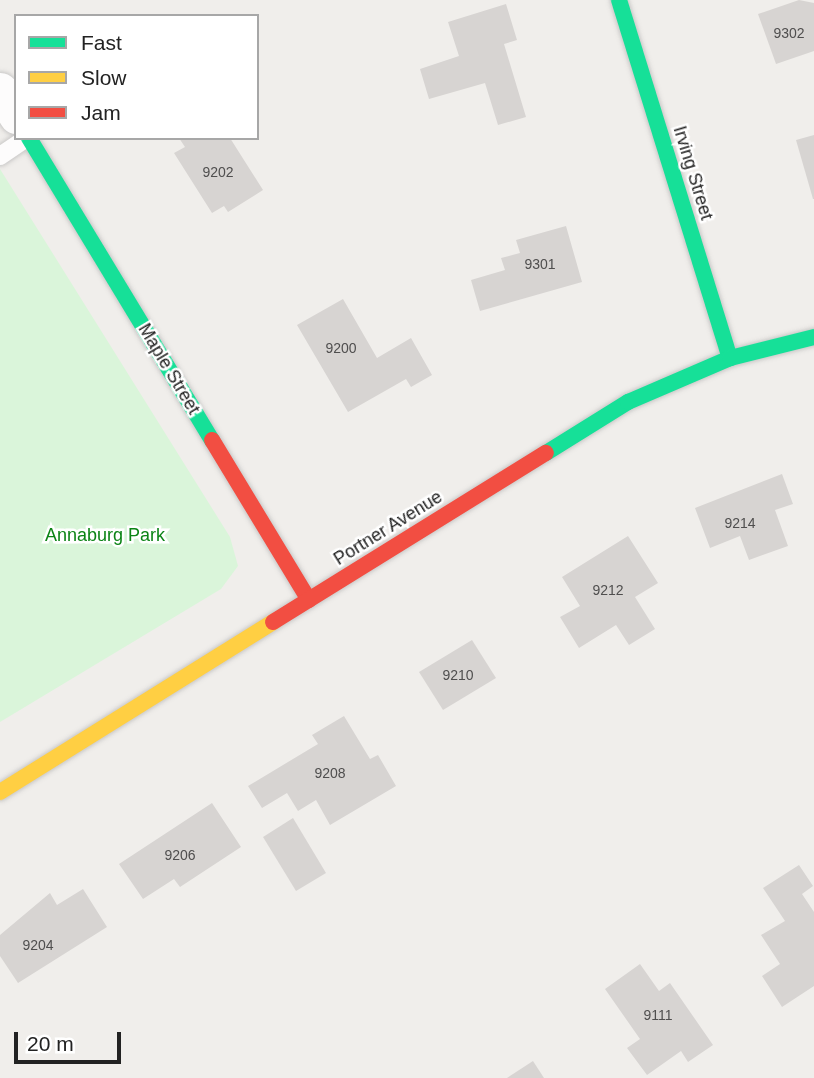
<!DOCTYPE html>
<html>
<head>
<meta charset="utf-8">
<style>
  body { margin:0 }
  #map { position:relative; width:814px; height:1078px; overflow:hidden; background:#f0eeeb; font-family:Arial,sans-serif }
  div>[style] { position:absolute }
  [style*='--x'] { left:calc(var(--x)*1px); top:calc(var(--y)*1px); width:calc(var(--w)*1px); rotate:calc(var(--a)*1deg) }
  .park>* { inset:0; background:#daf5da }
  .building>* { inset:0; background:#d7d4d2 }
  .roads { filter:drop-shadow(0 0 2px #c9c8c7) drop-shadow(0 0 2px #c9c8c7) }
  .lane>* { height:18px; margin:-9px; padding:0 9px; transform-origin:9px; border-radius:9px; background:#fdfcfc }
  .street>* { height:35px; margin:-17.5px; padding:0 17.5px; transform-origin:17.5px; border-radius:17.5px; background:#fdfcfc }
  .fast>* { height:16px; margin:-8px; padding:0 8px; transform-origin:8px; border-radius:8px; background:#16e098 }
  .slow>* { height:16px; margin:-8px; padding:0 8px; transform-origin:8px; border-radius:8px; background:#ffcf43 }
  .jam>* { height:16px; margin:-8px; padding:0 8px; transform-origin:8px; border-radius:8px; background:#f24e42 }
  span { translate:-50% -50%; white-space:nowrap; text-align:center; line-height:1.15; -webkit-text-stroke:5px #fff; paint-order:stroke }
  .number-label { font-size:14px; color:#4f4e4e }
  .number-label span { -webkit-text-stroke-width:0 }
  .street-label { font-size:18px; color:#222 }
  .park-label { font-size:18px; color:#0c8416 }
  .legend { position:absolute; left:14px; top:14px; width:245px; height:126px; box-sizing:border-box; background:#fff; border:2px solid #a7a7a7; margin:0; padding:9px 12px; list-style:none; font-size:21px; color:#222 }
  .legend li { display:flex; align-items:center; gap:14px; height:35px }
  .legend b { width:35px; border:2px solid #a7a7a7 }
  .scale { position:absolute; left:14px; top:1032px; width:107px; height:32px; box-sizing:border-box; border:4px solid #222; border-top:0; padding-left:9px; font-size:21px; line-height:24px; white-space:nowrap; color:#222; -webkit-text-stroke:5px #fff; paint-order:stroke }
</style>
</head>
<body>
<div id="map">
  <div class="park">
    <i style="clip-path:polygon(0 169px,230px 537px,238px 566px,221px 589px,0 722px)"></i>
  </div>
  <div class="building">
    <i style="clip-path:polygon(799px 0,814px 3px,814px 51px,776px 64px,758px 14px)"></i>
    <i style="clip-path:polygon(506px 4px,517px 40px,504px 44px,526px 117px,498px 125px,485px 83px,429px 99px,420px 69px,459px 56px,448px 22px)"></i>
    <i style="clip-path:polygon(814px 135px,814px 199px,813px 199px,796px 140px)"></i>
    <i style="clip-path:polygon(179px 138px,230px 138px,263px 190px,228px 212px,224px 206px,212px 213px,174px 153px,185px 147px)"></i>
    <i style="clip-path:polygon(566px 226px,582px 282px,480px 311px,471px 280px,505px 270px,501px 258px,520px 253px,516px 240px)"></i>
    <i style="clip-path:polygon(343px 299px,377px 358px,411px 338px,432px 375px,411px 387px,406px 379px,348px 412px,297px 325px)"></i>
    <i style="clip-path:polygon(782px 474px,793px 504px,775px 510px,788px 546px,749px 560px,740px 536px,710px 548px,695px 508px)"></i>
    <i style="clip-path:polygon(628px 536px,658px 583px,635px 597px,655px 629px,629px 645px,616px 625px,579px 648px,560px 617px,580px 606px,562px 577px)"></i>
    <i style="clip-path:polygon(472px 640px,496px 678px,443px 710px,419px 672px)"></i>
    <i style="clip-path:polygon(344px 716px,370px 759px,378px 755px,396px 786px,330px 825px,316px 800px,298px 811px,287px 793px,262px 808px,248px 786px,318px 744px,312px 735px)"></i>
    <i style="clip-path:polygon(212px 803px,241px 847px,180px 887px,174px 879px,143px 899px,119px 864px)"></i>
    <i style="clip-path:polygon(293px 818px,326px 873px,296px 891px,263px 837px)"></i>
    <i style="clip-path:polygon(799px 865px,813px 886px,802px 894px,814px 912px,814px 986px,782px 1007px,762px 976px,780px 964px,761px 935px,785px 921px,763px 888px)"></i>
    <i style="clip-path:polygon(83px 889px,107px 927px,18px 983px,0 956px,0 935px,50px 893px,57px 905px)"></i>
    <i style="clip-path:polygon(640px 964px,659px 991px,670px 983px,713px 1045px,688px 1062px,681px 1051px,647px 1075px,627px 1048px,640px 1039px,605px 989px)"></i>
    <i style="clip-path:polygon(533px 1061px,544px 1078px,507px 1078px)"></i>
  </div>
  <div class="roads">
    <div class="lane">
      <i style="--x:0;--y:156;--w:32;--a:-34"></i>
    </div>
    <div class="street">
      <i style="--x:0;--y:90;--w:31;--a:58"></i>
    </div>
    <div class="fast">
      <i style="--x:619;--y:0;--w:375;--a:72.8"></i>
      <i style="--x:29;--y:138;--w:353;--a:58.8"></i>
      <i style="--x:546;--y:453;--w:97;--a:-31.9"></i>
      <i style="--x:628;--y:402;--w:111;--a:-23.3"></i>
      <i style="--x:730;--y:358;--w:87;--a:-14"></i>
    </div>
    <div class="slow">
      <i style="--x:0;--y:792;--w:322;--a:-31.9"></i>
    </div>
    <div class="jam">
      <i style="--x:212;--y:440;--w:187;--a:58.8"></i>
      <i style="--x:273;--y:622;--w:321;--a:-31.8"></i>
    </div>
  </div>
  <div class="number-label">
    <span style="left:789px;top:33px">9302</span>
    <span style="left:218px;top:172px">9202</span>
    <span style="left:540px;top:264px">9301</span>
    <span style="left:341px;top:348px">9200</span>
    <span style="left:740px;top:523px">9214</span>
    <span style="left:608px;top:590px">9212</span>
    <span style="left:458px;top:675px">9210</span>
    <span style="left:330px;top:773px">9208</span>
    <span style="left:180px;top:855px">9206</span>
    <span style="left:38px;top:945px">9204</span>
    <span style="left:658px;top:1015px">9111</span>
  </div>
  <div class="street-label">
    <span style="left:693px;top:173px;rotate:73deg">Irving Street</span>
    <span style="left:169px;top:369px;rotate:59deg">Maple Street</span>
    <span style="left:388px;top:528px;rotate:-32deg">Portner Avenue</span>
  </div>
  <div class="park-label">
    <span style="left:105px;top:535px">Annaburg Park</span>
  </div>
  <ul class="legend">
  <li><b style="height:9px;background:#16e098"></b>Fast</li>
  <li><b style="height:9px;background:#ffcf43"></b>Slow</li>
  <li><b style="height:9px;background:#f24e42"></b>Jam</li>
  </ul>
  <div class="scale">20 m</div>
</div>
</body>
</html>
